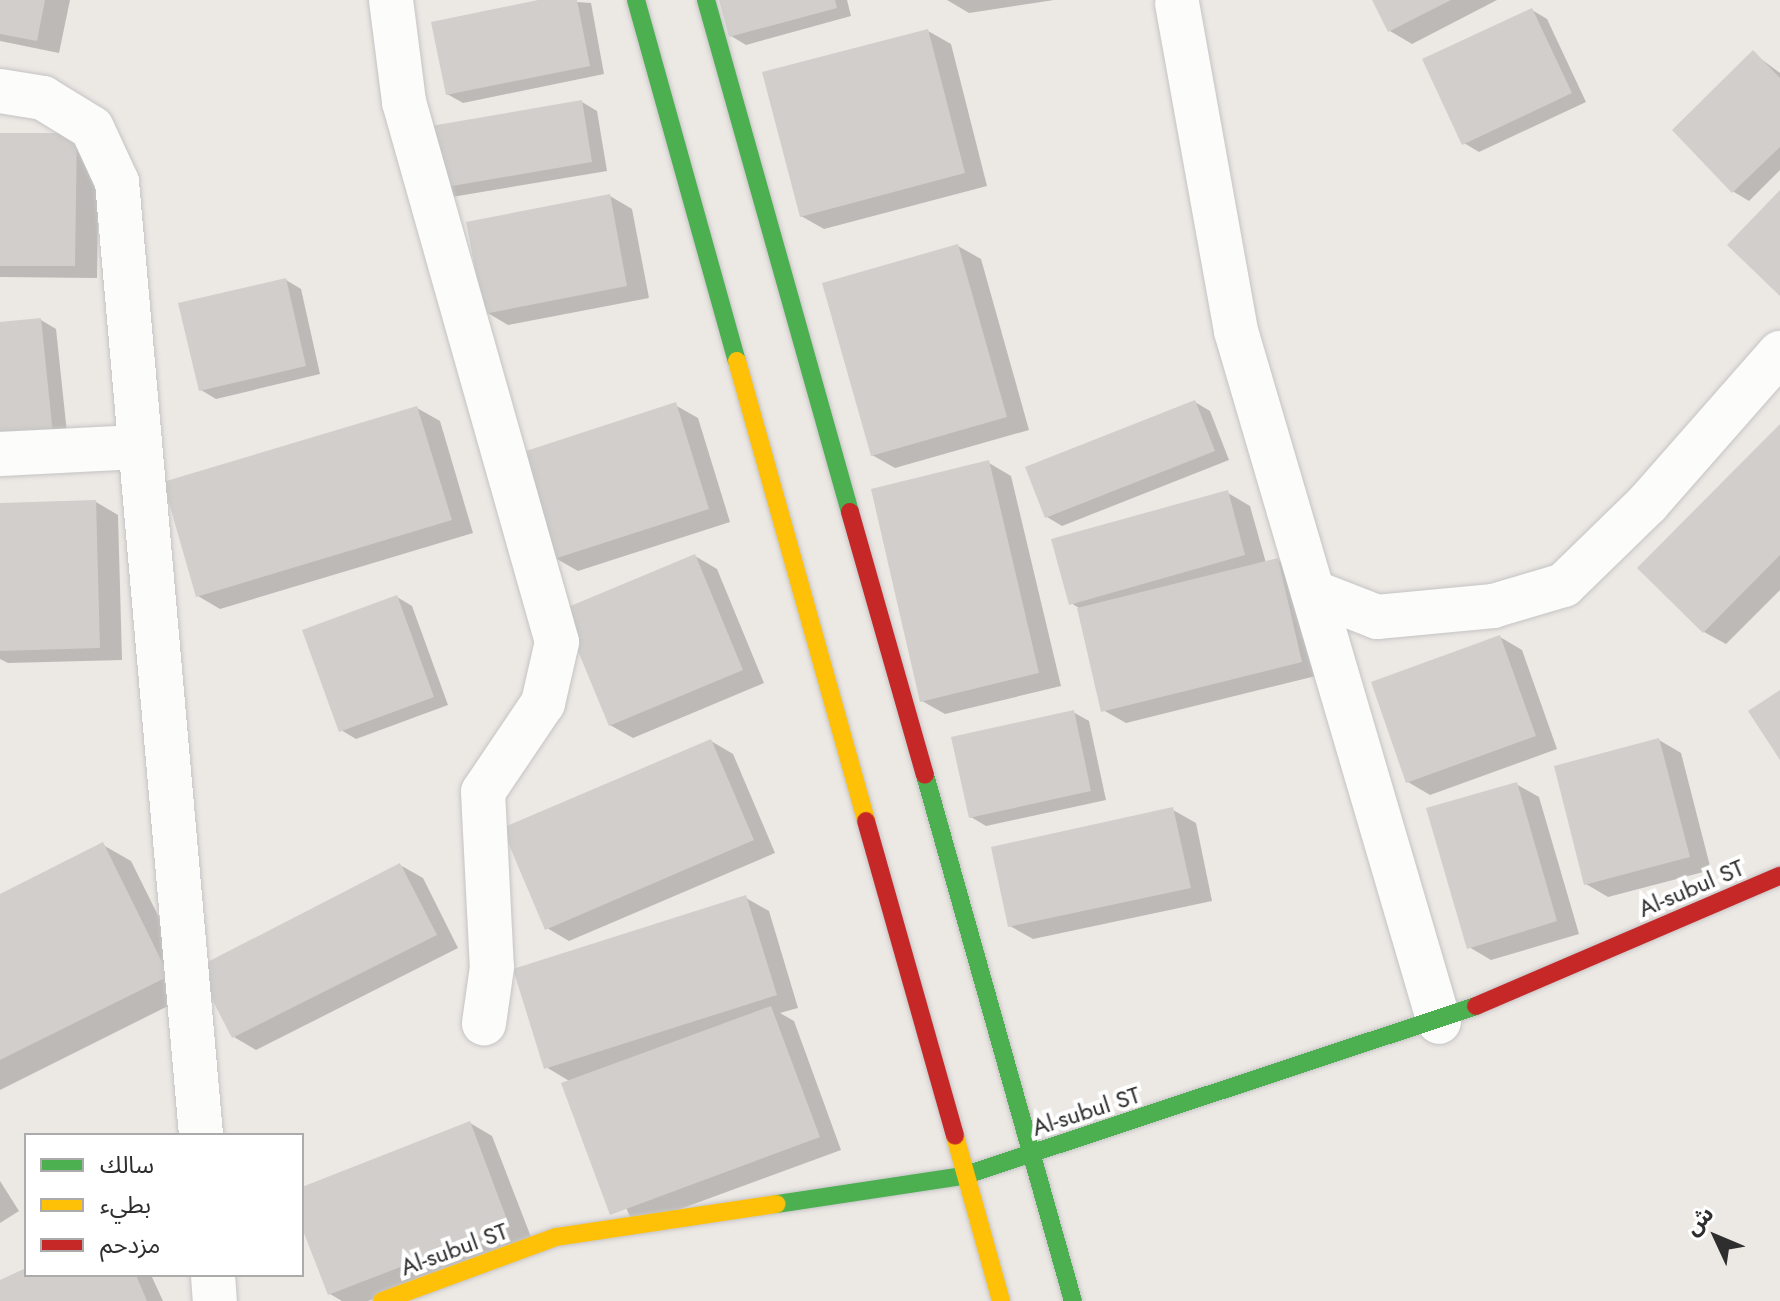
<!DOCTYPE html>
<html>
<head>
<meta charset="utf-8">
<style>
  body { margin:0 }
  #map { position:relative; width:1780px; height:1301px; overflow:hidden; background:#ece8e4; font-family:Jost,"Noto Sans Arabic",sans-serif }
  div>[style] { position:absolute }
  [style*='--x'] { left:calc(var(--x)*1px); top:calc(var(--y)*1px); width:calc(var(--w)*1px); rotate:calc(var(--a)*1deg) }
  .shadow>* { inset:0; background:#0003 }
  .building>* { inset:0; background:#d1cecb }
  .roads { filter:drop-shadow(0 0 2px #c5c4c5) drop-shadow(0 0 2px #c5c4c5) }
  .street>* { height:44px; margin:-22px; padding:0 22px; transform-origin:22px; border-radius:22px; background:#fcfcfb }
  .fast>* { height:18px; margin:-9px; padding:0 9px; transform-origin:9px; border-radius:9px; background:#4caf50 }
  .slow>* { height:18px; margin:-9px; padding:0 9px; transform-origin:9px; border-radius:9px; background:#ffc107 }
  .jam>* { height:18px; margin:-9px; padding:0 9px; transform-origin:9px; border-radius:9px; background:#c62828 }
  span { translate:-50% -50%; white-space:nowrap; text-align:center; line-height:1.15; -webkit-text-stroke:8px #fff; paint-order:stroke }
  .street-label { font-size:24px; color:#2e2e2e }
  .legend { position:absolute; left:24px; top:1133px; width:280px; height:144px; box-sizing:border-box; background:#fff; border:2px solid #ababab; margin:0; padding:10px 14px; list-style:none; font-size:24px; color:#2e2e2e }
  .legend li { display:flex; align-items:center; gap:16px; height:40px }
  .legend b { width:40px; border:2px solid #ababab }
  .north { position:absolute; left:1676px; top:1197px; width:80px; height:80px; -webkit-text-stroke:6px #fff; paint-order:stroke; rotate:314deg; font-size:22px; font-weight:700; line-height:32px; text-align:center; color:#2e2e2e }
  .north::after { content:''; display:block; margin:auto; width:28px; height:36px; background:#2e2e2e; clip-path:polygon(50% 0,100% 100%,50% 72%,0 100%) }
</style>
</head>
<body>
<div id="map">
  <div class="shadow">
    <i style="clip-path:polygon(0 0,70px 0,59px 53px,0 41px)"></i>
    <i style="clip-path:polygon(548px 0,591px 3px,604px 74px,463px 103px,447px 94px)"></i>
    <i style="clip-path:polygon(721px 0,847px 0,851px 16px,746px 45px,731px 36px)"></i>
    <i style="clip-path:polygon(947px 0,1054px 0,969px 13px)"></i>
    <i style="clip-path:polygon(1374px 0,1497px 0,1412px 44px,1390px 31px)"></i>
    <i style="clip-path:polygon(1532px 10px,1547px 19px,1586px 102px,1479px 152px,1464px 143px)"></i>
    <i style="clip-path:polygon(928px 31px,951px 44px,987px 186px,824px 229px,801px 216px)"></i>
    <i style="clip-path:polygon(1753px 53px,1780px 73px,1780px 170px,1749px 201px,1734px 192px,1675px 130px)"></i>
    <i style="clip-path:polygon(582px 102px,597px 111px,607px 171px,452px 197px,437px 188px)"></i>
    <i style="clip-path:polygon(0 135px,99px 148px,97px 278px,0 277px)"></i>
    <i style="clip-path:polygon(610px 196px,632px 209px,649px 298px,508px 325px,486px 312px)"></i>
    <i style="clip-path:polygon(958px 246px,981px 259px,1029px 430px,895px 468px,872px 455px)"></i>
    <i style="clip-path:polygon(286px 280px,301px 289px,320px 374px,216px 399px,201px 390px)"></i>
    <i style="clip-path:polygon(41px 320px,56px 329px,69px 452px,0 460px,0 324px)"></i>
    <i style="clip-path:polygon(1195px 402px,1210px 411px,1229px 460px,1062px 526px,1047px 517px)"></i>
    <i style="clip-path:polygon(675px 405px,698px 418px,730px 522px,578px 571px,555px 558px)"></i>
    <i style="clip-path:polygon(417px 408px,440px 421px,473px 533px,220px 609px,198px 596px)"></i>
    <i style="clip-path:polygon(1780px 427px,1780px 590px,1726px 644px,1704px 632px)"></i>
    <i style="clip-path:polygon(989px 463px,1011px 476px,1061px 686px,945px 714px,922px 701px)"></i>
    <i style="clip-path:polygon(1228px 493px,1250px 506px,1266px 563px,1278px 560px,1300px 573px,1324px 674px,1126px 723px,1103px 710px,1079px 608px,1071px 603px)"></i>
    <i style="clip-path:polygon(96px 502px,118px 515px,122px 660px,8px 663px,0 659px,0 505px)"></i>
    <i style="clip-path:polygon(695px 556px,717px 569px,764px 683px,633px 738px,610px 725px)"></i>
    <i style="clip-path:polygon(397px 597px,412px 606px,448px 705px,356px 739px,341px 730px)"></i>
    <i style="clip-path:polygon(1500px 637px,1522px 650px,1557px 749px,1430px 795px,1408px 782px)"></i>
    <i style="clip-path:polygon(1073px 712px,1089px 721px,1106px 800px,986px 826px,971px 817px)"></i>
    <i style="clip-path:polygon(1659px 740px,1681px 753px,1711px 870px,1608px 897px,1586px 884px)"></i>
    <i style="clip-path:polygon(711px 741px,733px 754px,775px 853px,569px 941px,547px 928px)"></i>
    <i style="clip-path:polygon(1516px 784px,1539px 797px,1579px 934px,1491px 960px,1469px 947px)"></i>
    <i style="clip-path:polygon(1173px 810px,1196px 823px,1212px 901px,1033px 939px,1010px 926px)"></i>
    <i style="clip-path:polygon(103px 845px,131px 861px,196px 992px,0 1090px,0 896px)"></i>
    <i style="clip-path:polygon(400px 865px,423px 878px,458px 948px,256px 1050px,234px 1037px)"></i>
    <i style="clip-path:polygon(746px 898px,769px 911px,798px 1008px,780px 1013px,794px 1021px,841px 1150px,634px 1226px,571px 1082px,546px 1067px)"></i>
    <i style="clip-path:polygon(470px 1123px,492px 1136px,531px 1237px,368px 1301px,342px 1301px,330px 1294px,302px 1223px,302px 1189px)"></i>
    <i style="clip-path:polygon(0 1181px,19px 1211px,0 1223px)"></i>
    <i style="clip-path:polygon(26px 1271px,26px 1275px,151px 1275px,163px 1301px,0 1301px,0 1282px)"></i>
  </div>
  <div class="building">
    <i style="clip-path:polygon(0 0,45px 0,37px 41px,0 34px)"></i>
    <i style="clip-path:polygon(538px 0,577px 0,590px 66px,446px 95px,431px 22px)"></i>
    <i style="clip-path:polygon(719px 0,835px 0,837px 8px,729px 37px)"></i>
    <i style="clip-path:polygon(1372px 0,1451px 0,1388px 32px)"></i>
    <i style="clip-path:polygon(1532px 8px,1572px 93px,1462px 145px,1422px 59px)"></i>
    <i style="clip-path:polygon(928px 29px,965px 173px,800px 217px,762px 72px)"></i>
    <i style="clip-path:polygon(1753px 50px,1780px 78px,1780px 147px,1732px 193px,1672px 130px)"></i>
    <i style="clip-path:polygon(582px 100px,592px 162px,435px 189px,425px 127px)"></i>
    <i style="clip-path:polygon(0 133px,77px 133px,75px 266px,0 266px)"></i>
    <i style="clip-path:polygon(1780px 190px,1780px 296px,1727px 245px)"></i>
    <i style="clip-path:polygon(610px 194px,627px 286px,484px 314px,466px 222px)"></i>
    <i style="clip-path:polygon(958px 244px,1007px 417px,871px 456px,822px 283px)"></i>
    <i style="clip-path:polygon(286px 278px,306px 366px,199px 391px,178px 303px)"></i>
    <i style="clip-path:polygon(41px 318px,54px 444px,0 450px,0 322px)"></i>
    <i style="clip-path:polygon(1195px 400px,1215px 451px,1045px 518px,1025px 467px)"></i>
    <i style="clip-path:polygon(676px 402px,709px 509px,554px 559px,520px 453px)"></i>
    <i style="clip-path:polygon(417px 406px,452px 520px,196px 597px,163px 482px)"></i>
    <i style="clip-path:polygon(1780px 424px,1780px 555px,1703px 633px,1637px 568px)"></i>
    <i style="clip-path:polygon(989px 460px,1039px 673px,920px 702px,871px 489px)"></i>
    <i style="clip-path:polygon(1228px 490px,1245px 555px,1069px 605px,1051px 539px)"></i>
    <i style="clip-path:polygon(96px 500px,100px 648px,0 651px,0 503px)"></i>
    <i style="clip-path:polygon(695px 554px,743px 670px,609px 726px,561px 610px)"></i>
    <i style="clip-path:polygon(1278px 558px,1302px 662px,1101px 712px,1077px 608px)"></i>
    <i style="clip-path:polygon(397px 595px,434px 697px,339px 732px,302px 630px)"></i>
    <i style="clip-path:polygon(1500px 635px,1536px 736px,1406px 783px,1371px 682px)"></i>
    <i style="clip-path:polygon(1780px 690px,1780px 760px,1748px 711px)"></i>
    <i style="clip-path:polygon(1074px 710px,1091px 791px,969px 818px,951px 737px)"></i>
    <i style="clip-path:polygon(1659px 738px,1690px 857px,1584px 885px,1554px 766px)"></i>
    <i style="clip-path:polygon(711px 739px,754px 840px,545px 930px,502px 828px)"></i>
    <i style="clip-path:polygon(1517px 782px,1557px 921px,1467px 949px,1426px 808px)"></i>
    <i style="clip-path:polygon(1173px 807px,1191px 888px,1008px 927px,991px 847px)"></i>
    <i style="clip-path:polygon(103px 842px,169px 976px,0 1060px,0 894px)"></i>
    <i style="clip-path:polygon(400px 863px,437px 935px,232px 1038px,196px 968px)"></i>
    <i style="clip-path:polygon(746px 895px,777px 995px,544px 1069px,513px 969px)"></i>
    <i style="clip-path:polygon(771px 1006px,820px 1137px,610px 1215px,561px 1083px)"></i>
    <i style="clip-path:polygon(470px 1121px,509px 1225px,328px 1295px,302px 1228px,302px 1187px)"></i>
    <i style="clip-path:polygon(26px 1268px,26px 1275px,136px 1275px,147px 1301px,0 1301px,0 1280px)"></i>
  </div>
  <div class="roads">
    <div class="street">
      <i style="--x:391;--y:0;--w:103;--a:82.7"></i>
      <i style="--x:404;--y:102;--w:561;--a:74.18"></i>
      <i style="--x:557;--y:642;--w:63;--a:102.9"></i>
      <i style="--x:543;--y:703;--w:107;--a:124"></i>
      <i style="--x:483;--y:792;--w:175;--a:87.1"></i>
      <i style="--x:492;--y:967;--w:57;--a:98.1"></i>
      <i style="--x:1177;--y:3;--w:333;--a:79.8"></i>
      <i style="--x:1236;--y:331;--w:720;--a:73.63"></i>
      <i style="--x:0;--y:91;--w:44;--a:9.2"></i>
      <i style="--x:43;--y:98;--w:57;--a:31.5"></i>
      <i style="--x:92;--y:128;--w:60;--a:65.2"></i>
      <i style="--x:117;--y:182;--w:957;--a:84.96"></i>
      <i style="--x:0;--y:454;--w:140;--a:-2.9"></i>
      <i style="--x:1313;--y:592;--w:69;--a:21.3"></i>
      <i style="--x:1377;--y:617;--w:117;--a:-5.4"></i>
      <i style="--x:1493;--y:606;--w:74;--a:-16.5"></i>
      <i style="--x:1564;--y:585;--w:117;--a:-44.3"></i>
      <i style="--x:1648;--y:503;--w:200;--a:-48.7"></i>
      <i style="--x:213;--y:1275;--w:26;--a:86"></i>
    </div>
    <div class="fast">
      <i style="--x:636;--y:0;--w:375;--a:74.4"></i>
      <i style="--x:706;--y:0;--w:532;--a:74.29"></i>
      <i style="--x:925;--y:775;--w:546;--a:74.29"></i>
      <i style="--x:777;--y:1204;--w:188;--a:-8.6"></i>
      <i style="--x:963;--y:1176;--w:540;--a:-18.33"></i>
    </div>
    <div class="slow">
      <i style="--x:737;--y:361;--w:478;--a:74.3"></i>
      <i style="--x:955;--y:1136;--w:171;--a:74.4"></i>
      <i style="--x:382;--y:1301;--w:185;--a:-20.2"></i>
      <i style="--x:556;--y:1237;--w:223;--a:-8.5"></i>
    </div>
    <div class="jam">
      <i style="--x:850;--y:512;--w:273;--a:74.1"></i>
      <i style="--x:866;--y:821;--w:327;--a:74.2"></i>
      <i style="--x:1476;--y:1006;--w:331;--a:-23.2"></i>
    </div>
  </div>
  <div class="street-label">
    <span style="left:1691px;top:888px;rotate:-23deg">Al-subul ST</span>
    <span style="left:1086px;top:1111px;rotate:-18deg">Al-subul ST</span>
    <span style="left:454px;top:1249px;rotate:-20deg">Al-subul ST</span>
  </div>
  <ul class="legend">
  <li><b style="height:10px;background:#4caf50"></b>سالك</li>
  <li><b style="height:10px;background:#ffc107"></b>بطيء</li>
  <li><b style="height:10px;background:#c62828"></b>مزدحم</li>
  </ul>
  <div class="north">ش</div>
</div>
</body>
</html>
